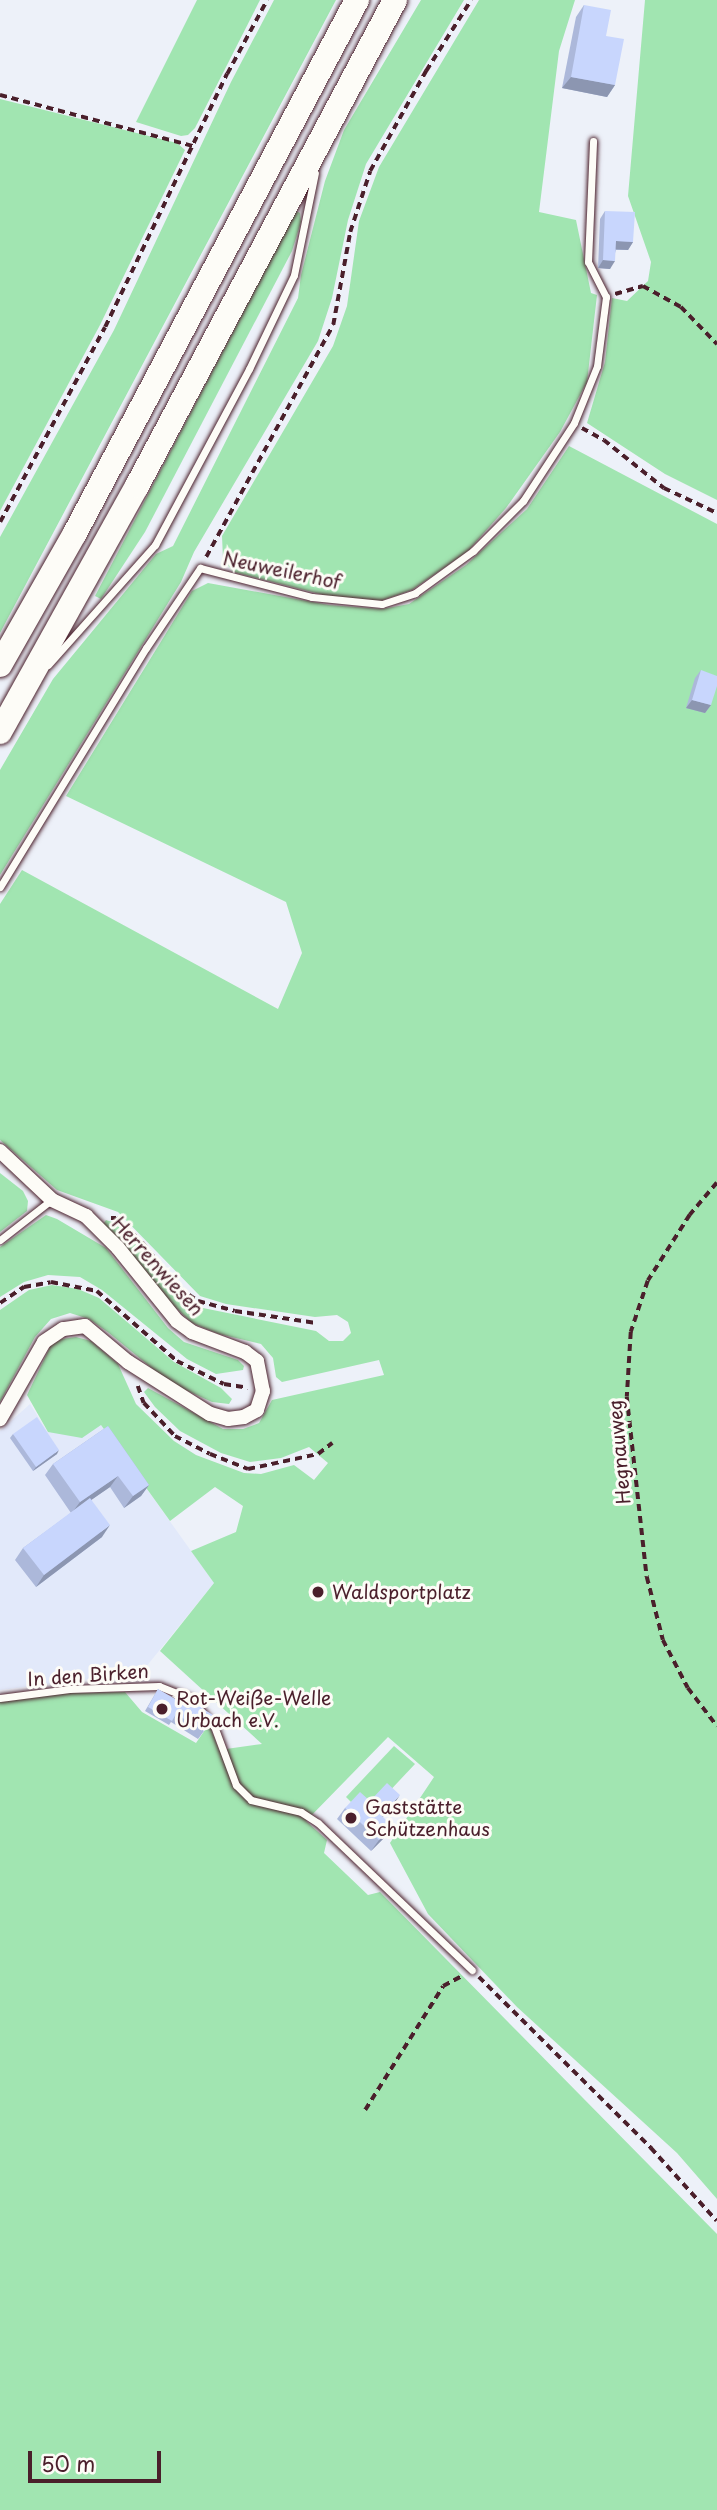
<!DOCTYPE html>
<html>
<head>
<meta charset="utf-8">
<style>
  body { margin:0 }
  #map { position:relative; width:717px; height:2510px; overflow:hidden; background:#edf1f9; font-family:"Playpen Sans",sans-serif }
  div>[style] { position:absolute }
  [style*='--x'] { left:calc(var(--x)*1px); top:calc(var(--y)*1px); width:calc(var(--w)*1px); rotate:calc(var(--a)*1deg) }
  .built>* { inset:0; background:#e2e9fa }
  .green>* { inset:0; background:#a1e5b1 }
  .path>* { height:3.5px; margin-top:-1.75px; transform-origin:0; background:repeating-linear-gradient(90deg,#4a1f2b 0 7px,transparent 0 12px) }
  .roads { filter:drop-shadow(0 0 2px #4a1f2b) drop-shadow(0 0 2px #4a1f2b) }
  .lane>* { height:7px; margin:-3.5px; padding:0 3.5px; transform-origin:3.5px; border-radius:3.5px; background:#fdfcf7 }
  .street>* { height:14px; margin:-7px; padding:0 7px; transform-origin:7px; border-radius:7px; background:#fdfcf7 }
  .highway>* { height:24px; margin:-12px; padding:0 12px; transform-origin:12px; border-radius:12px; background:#fdfcf7 }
  .wall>* { inset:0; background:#acb8da }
  .shaded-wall>* { inset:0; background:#8c96b1 }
  .building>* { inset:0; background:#c8d6fd }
  .dots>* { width:19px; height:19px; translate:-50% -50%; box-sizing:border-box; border:4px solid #fdfcf7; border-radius:50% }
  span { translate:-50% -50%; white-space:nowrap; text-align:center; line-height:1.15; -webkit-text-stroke:6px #fdfcf7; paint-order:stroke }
  .street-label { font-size:19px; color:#4a1f2b }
  .poi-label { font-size:19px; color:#4a1f2b }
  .left { translate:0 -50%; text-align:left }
  .scale { position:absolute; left:28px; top:2451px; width:133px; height:32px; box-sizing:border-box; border:4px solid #4a1f2b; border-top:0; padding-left:9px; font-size:21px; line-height:24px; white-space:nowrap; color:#4a1f2b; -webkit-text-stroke:5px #fdfcf7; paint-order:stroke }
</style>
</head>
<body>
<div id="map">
  <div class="built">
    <i style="clip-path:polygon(30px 1404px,48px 1432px,101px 1425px,214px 1583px,141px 1673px,0 1690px,0 1431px)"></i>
  </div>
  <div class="green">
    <i style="clip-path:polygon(197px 0,260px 0,195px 128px,188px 135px,181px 136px,136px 122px)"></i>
    <i style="clip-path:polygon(274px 0,336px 0,0 633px,0 537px,114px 330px,231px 82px)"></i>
    <i style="clip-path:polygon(421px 0,464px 0,366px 164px,348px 220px,332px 298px,318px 341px,194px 552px,181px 582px,0 875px,0 770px,53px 679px,156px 554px,173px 546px,298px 298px,301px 275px,325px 181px,344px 130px)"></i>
    <i style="clip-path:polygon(479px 0,575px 0,559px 51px,539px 212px,576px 220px,591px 293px,597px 295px,587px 382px,560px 432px,506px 508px,468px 551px,412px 590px,380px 601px,328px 596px,233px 572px,223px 559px,222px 536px,333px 346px,347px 306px,359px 221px,379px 167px)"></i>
    <i style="clip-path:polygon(645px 0,717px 0,717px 500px,665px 474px,587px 423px,605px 362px,612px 298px,627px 301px,648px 281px,651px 262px,628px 196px)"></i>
    <i style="clip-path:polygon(0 99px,177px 143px,185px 150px,100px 325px,0 511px)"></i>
    <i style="clip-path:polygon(296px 211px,300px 213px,301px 222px,292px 251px,145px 532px,101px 599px,95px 596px)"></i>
    <i style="clip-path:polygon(569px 446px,717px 524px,717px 2199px,677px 2153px,517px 2007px,428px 1914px,390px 1843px,434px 1777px,388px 1737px,306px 1821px,327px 1840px,324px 1853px,368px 1895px,380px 1892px,717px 2234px,717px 2510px,0 2510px,0 1701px,69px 1693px,125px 1692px,142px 1712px,196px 1743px,209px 1724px,219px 1750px,262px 1744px,160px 1651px,214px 1583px,191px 1551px,236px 1532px,243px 1506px,215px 1487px,170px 1521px,101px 1425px,82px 1438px,48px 1432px,27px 1395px,51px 1345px,62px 1339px,76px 1337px,91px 1341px,118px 1364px,136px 1404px,174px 1441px,196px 1455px,244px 1473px,261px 1474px,294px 1465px,314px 1480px,328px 1463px,309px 1447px,281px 1458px,250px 1462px,221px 1453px,180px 1431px,155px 1407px,144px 1392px,148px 1388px,223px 1429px,243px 1429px,259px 1423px,272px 1400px,384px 1375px,379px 1360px,282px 1382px,276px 1377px,273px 1358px,261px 1344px,219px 1334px,192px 1323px,162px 1295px,103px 1224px,106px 1220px,118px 1224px,170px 1284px,198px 1307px,316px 1331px,329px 1341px,343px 1341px,351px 1333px,348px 1322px,337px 1315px,315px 1317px,226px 1304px,200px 1296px,118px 1212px,57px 1190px,0 1140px,0 904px,22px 870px,278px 1009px,302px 953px,286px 902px,66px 796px,192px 591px,208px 583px,329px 605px,382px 609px,409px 604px,466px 565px,527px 509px)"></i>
    <i style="clip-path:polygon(0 1173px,23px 1191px,28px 1201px,27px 1211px,0 1232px)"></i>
    <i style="clip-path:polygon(46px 1215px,57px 1219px,106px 1248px,168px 1328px,184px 1342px,238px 1360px,244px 1366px,243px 1370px,216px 1374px,187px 1359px,102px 1290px,80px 1277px,48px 1275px,24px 1282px,0 1297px,0 1247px)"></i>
    <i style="clip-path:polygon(52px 1285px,78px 1289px,99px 1298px,174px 1362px,221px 1388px,232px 1399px,229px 1404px,212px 1402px,170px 1383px,109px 1333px,89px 1319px,70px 1313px,51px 1319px,35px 1337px,0 1402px,0 1310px,29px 1290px)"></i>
    <i style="clip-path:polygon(394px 1746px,415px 1764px,383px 1798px,362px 1813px,346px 1797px)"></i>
  </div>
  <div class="path">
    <i style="--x:0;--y:95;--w:200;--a:14.8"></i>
    <i style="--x:615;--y:294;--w:29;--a:-16"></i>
    <i style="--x:643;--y:286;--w:43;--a:28.9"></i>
    <i style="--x:681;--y:307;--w:52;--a:45.8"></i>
    <i style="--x:582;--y:428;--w:25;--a:29"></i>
    <i style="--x:604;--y:440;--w:77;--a:38.7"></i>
    <i style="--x:664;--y:488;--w:59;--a:25.3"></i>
    <i style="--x:0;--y:522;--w:221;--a:-61.7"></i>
    <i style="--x:105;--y:327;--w:281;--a:-64.3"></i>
    <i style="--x:227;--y:74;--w:84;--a:-61.6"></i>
    <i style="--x:206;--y:557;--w:264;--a:-61.3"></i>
    <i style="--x:333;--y:325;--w:95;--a:-79.6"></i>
    <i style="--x:350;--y:232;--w:64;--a:-71.8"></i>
    <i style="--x:370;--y:171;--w:115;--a:-60.8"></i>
    <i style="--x:426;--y:71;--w:84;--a:-57.6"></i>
    <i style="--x:717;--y:1183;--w:42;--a:130.2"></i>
    <i style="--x:690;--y:1215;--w:78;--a:122.5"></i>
    <i style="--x:648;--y:1281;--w:54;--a:108.4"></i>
    <i style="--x:631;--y:1332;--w:65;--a:93.5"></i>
    <i style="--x:627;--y:1397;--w:181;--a:83.7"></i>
    <i style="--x:647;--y:1577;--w:65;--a:75.7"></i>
    <i style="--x:663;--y:1640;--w:54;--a:62.5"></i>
    <i style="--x:688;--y:1688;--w:48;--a:52.7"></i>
    <i style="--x:111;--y:1218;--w:5;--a:0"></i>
    <i style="--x:116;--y:1218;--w:35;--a:43"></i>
    <i style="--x:142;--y:1242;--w:59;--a:51.2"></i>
    <i style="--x:179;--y:1288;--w:23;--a:34"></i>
    <i style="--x:198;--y:1301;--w:38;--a:15"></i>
    <i style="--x:235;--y:1311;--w:82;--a:8.4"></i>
    <i style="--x:0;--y:1303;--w:29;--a:-34"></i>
    <i style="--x:24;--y:1287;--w:27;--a:-10"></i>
    <i style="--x:51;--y:1282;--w:47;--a:11.1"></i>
    <i style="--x:97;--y:1291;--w:106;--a:41.2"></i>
    <i style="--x:177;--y:1361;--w:52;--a:26.1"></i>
    <i style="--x:224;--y:1384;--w:24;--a:9"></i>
    <i style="--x:138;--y:1386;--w:18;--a:71"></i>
    <i style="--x:144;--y:1403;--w:45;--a:46.8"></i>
    <i style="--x:175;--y:1436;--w:39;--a:27"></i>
    <i style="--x:210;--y:1454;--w:41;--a:21.5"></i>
    <i style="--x:248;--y:1469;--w:72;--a:-12.1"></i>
    <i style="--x:318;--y:1454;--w:18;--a:-38"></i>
    <i style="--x:479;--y:1977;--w:243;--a:44.8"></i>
    <i style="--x:651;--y:2148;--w:98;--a:47.9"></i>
    <i style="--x:365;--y:2110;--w:146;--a:-57.8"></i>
    <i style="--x:443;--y:1986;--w:21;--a:-28"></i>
  </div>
  <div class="roads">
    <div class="lane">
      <i style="--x:48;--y:665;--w:161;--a:-48.3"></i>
      <i style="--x:155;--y:545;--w:200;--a:-61.9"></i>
      <i style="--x:249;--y:369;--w:104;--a:-64.4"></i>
      <i style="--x:294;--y:275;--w:104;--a:-78.4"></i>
      <i style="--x:0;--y:887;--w:280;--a:-58.6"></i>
      <i style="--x:146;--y:648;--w:97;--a:-56"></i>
      <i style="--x:200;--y:568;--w:116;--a:14.5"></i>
      <i style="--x:312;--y:597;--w:70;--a:5.7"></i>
      <i style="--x:382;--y:604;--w:35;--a:-18"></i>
      <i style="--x:415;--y:593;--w:72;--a:-35.9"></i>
      <i style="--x:473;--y:551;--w:71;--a:-45"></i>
      <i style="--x:523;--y:501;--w:93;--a:-56.8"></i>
      <i style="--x:574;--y:423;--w:61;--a:-68"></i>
      <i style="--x:597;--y:366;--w:70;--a:-82.6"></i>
      <i style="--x:606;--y:297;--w:39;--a:-117"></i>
      <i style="--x:588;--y:262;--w:121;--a:-87.6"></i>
      <i style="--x:0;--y:1240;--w:65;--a:-38.1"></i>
      <i style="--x:0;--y:1698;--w:70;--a:-7.4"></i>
      <i style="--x:69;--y:1689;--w:90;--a:-1.9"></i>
      <i style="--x:159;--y:1686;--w:35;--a:22"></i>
      <i style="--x:191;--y:1699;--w:35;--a:50"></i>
      <i style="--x:214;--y:1726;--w:63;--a:69.6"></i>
      <i style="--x:236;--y:1785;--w:21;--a:45"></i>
      <i style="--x:251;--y:1800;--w:51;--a:13.5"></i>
      <i style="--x:301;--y:1812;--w:20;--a:33"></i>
      <i style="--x:318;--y:1823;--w:213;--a:43.7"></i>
    </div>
    <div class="street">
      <i style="--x:0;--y:1151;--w:71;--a:43.3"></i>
      <i style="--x:52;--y:1200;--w:38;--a:25"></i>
      <i style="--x:86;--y:1216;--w:45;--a:45"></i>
      <i style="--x:118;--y:1248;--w:94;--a:51.1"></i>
      <i style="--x:177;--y:1321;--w:19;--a:36"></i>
      <i style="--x:192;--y:1332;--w:57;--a:20.7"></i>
      <i style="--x:245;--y:1352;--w:15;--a:37"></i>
      <i style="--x:257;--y:1361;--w:31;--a:79"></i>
      <i style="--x:263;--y:1391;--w:20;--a:108"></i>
      <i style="--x:257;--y:1410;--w:15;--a:152"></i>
      <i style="--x:244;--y:1417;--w:16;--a:173"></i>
      <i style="--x:228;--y:1419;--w:19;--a:-164"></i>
      <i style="--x:210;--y:1414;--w:97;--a:-147.6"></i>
      <i style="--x:128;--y:1362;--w:56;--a:-140.1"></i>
      <i style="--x:85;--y:1326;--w:22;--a:172"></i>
      <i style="--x:63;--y:1329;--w:23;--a:146"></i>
      <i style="--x:44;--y:1342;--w:89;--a:119.7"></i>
    </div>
    <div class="highway">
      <i style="--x:0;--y:665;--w:152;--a:-60.4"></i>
      <i style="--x:75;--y:533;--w:603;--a:-62.12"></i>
      <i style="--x:0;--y:732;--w:282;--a:-60.9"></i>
      <i style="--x:137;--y:486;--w:550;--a:-62.04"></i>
    </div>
  </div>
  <div class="wall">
    <i style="clip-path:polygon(584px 5px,606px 36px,615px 85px,607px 97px,562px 88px,576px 17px)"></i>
    <i style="clip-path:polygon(605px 211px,633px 242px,628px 250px,616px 250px,610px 269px,598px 268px,600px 219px)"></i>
    <i style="clip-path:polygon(701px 670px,711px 705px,705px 713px,686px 708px,695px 678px)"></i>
    <i style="clip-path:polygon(108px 1426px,149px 1485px,141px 1496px,124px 1508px,110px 1487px,91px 1500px,102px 1537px,36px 1587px,15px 1560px,23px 1548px,71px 1513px,45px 1475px,53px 1464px)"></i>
    <i style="clip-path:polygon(13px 1434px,57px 1454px,33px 1471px,10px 1438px)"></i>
    <i style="clip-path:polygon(158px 1689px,204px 1731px,198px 1739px,171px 1722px,169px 1725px,145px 1711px)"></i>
    <i style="clip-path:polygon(370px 1801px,392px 1807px,383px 1817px,384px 1838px,371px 1851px,337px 1819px,345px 1808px)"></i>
  </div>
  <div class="shaded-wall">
    <i style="clip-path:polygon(571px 77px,615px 85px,607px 97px,562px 88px)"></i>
    <i style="clip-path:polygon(616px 241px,633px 242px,628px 250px,611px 249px)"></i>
    <i style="clip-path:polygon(603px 260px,615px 261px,610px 269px,598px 268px)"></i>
    <i style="clip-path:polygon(692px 700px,711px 705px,705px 713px,686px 708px)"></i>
    <i style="clip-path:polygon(59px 1450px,57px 1454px,33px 1471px,36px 1467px)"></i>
    <i style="clip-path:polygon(118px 1476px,110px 1487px,71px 1514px,80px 1502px)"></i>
    <i style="clip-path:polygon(149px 1485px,141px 1496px,124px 1508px,133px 1496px)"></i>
    <i style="clip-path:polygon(110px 1525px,102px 1537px,36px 1587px,44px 1575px)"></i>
    <i style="clip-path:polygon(400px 1795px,392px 1807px,373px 1827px,381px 1815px)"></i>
    <i style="clip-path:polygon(392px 1826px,384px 1838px,371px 1851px,379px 1840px)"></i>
  </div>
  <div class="building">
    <i style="clip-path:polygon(584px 5px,611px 10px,606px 36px,624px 39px,615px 85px,571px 77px)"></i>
    <i style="clip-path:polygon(605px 211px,635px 212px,633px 242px,616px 241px,615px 261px,603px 260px)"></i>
    <i style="clip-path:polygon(701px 670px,717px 676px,717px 686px,711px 705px,692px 700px)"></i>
    <i style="clip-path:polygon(37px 1417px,59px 1450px,36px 1467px,13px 1434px)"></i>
    <i style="clip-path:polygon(108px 1426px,149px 1485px,133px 1496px,118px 1476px,80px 1502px,53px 1464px)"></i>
    <i style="clip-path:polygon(90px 1498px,110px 1525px,44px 1575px,23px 1548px)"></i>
    <i style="clip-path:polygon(158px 1689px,182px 1703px,172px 1721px,148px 1707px)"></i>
    <i style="clip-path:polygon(186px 1698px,213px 1715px,204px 1731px,176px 1714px)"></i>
    <i style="clip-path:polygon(387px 1783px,400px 1795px,381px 1815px,392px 1826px,379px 1840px,345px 1808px,360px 1792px,370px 1801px)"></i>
  </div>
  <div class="dots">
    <i style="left:318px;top:1592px;background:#4a1f2b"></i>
    <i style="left:162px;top:1709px;background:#4a1f2b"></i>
    <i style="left:351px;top:1818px;background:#4a1f2b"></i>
  </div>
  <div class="street-label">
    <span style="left:282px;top:570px;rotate:12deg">Neuweilerhof</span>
    <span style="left:158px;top:1266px;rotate:48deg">Herrenwiesen</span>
    <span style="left:619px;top:1452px;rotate:-95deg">Hegnauweg</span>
    <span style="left:88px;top:1675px;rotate:-4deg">In den Birken</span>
  </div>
  <div class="poi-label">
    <span class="left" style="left:332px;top:1592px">Waldsportplatz</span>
    <span class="left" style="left:176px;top:1709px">Rot-Weiße-Welle<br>Urbach e.V.</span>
    <span class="left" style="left:365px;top:1818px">Gaststätte<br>Schützenhaus</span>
  </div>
  <div class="scale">50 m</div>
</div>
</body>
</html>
